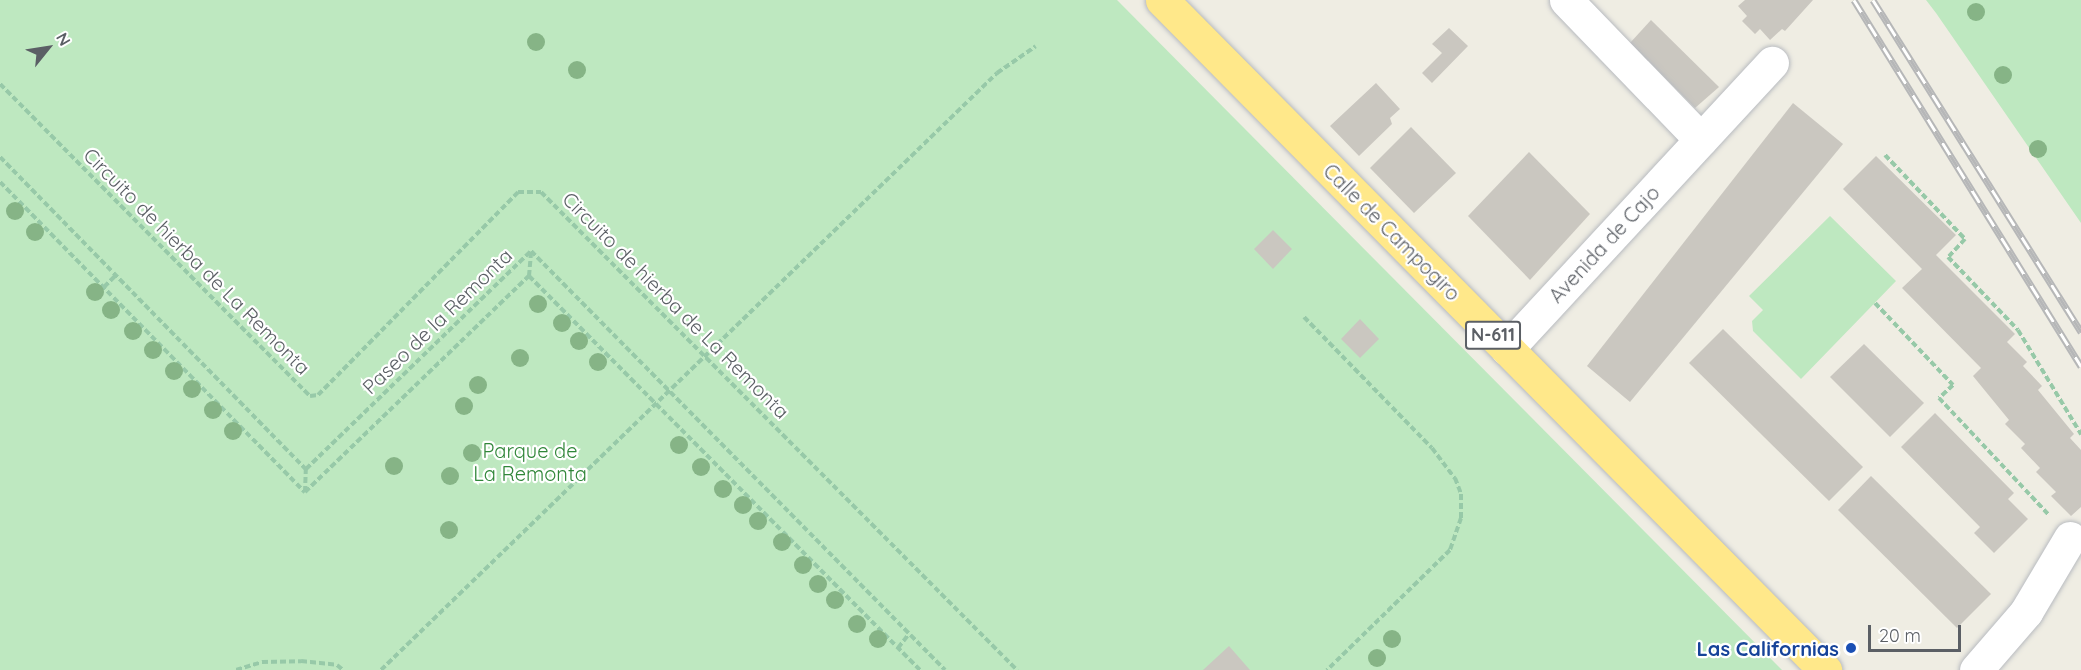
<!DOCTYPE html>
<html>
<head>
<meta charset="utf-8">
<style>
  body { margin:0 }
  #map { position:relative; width:2081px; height:670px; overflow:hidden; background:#efede3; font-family:Quicksand,sans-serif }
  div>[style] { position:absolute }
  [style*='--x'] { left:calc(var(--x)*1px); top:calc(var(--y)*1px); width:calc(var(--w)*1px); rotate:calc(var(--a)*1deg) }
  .green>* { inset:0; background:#bee8c0 }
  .building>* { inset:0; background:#cac7c0 }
  .path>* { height:4px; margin-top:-2px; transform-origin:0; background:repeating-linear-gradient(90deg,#97c9a8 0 6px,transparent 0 9px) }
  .roads { filter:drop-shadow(0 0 2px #b8bbc0) drop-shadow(0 0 2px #b8bbc0) }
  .minor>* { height:33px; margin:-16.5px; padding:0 16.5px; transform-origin:16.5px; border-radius:16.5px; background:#fff }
  .highway>* { height:33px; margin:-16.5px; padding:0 16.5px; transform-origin:16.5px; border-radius:16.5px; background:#ffe88a }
  .rail>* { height:7px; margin-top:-3.5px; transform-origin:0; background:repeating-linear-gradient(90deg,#fff 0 14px,#b6b7b8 0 28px); box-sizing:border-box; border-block:2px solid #b6b7b8 }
  .trees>* { width:18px; height:18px; margin:-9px; border-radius:50%; background:#86b486 }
  .dots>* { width:16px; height:16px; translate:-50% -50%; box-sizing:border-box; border:3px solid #fff; border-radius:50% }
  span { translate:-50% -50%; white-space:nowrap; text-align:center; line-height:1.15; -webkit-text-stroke:4.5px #fff; paint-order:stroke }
  .shield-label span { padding:2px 4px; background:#fff; border:2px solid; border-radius:4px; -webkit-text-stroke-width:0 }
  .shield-label { font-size:18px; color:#5b5f65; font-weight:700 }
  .street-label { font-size:20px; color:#5b5f65 }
  .park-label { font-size:20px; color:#308639 }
  .transit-label { font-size:20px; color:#164399; font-weight:700 }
  .right { translate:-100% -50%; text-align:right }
  .north { position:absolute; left:18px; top:18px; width:60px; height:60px; -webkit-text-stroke:4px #fff; paint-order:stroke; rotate:60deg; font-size:16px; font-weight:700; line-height:24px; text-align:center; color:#5b5f65 }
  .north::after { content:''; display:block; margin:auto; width:21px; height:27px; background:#5b5f65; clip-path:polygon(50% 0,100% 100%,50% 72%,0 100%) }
  .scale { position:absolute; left:1868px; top:625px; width:93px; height:27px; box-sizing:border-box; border:3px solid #5b5f65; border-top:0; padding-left:8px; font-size:18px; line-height:21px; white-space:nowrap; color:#5b5f65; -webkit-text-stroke:4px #fff; paint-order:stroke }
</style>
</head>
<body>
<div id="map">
  <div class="green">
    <i style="clip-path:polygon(0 0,1117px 0,1782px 670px,0 670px)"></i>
    <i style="clip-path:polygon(1926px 0,2081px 0,2081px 223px,1936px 13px)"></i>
    <i style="clip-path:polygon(1830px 216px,1896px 281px,1801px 379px,1753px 331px,1752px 321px,1763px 310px,1749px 296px)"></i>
  </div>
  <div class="building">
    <i style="clip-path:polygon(1745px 0,1813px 0,1785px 31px,1782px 29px,1770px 40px,1760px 29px,1755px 34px,1742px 21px,1747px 16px,1738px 6px)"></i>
    <i style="clip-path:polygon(1651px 20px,1719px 87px,1695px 108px,1630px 43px)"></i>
    <i style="clip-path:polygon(1449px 28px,1468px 46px,1432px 83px,1422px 73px,1442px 53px,1432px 44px)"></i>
    <i style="clip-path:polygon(1376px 83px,1400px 109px,1390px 118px,1392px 124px,1359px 156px,1330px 126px)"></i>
    <i style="clip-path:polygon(1793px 103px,1843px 144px,1630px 402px,1587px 366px)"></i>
    <i style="clip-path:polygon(1411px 127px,1456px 173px,1414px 213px,1370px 168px)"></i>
    <i style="clip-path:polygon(1529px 152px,1590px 214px,1530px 280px,1468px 216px)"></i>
    <i style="clip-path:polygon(1876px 156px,1956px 235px,1936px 255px,2015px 334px,2007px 342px,2027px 362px,2023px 366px,2042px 386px,2038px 390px,2074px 434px,2070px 438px,2081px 450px,2081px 507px,2071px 516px,2051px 496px,2056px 492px,2036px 472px,2040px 468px,2021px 448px,2025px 444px,2005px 424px,2009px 420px,1973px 376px,1981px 368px,1902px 288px,1922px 269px,1843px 189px)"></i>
    <i style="clip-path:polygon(1273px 230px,1292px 249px,1273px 269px,1254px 249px)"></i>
    <i style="clip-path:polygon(1360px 319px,1379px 339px,1360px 358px,1341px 339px)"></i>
    <i style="clip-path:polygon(1723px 329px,1863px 467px,1829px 501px,1689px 363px)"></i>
    <i style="clip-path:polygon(1864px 344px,1924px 403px,1890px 437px,1830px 377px)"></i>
    <i style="clip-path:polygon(1935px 413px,2014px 493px,2008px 499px,2028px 519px,1994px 553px,1974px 533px,1980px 527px,1901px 447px)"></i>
    <i style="clip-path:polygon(1871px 476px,1991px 594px,1957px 628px,1838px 510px)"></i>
    <i style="clip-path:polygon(1229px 646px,1250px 670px,1203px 670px)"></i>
  </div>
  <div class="path">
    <i style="--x:0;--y:84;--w:440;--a:45.2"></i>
    <i style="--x:310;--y:396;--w:8;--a:-7"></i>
    <i style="--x:318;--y:395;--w:285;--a:-45.4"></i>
    <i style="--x:518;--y:192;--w:23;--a:0"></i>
    <i style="--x:541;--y:192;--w:675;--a:45.12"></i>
    <i style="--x:1885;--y:155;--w:116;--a:46.4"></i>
    <i style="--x:1965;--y:239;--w:25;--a:133"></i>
    <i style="--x:1948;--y:257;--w:101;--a:46.2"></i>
    <i style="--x:2018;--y:330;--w:122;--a:58.8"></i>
    <i style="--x:0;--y:157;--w:437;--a:45.6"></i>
    <i style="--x:306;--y:469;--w:313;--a:-44.1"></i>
    <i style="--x:531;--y:251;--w:589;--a:45.34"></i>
    <i style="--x:0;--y:182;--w:435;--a:45.5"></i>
    <i style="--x:305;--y:492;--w:311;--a:-44"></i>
    <i style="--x:529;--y:276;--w:555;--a:45.22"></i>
    <i style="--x:529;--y:276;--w:24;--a:-85"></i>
    <i style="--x:104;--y:287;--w:17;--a:-45"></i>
    <i style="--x:1875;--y:303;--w:113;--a:46.4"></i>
    <i style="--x:1953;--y:385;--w:19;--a:137"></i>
    <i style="--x:1939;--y:398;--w:161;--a:46.8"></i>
    <i style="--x:1304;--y:317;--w:183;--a:45.7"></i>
    <i style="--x:1432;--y:448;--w:38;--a:53"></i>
    <i style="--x:1455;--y:478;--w:17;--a:69"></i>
    <i style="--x:1461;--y:494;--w:24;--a:90"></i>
    <i style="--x:1461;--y:518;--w:34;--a:109"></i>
    <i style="--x:1450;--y:550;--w:172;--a:135.7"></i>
    <i style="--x:305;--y:492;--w:23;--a:-88"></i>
    <i style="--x:898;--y:648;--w:18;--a:-52"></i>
    <i style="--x:236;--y:670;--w:27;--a:-17"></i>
    <i style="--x:262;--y:662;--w:39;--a:-1"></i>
    <i style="--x:301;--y:661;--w:36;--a:6"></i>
    <i style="--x:337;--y:665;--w:8;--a:40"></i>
    <i style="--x:381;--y:670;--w:858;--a:-44.1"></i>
    <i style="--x:997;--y:73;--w:47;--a:-34.7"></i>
  </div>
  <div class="roads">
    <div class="minor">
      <i style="--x:1566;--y:0;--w:194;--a:46"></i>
      <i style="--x:1507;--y:349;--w:390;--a:-47.2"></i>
      <i style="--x:1976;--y:670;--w:77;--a:-49.2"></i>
      <i style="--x:2026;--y:612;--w:86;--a:-59.3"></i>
    </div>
    <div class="highway">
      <i style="--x:1162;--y:0;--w:943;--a:45.3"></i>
    </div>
  </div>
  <div class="rail">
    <i style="--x:1854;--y:0;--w:431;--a:58.2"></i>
    <i style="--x:1873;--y:0;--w:392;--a:57.9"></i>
  </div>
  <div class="trees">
    <i style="left:1976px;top:12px"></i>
    <i style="left:536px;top:42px"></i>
    <i style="left:577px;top:70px"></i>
    <i style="left:2003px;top:75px"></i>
    <i style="left:2038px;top:149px"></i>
    <i style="left:15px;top:211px"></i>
    <i style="left:35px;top:232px"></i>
    <i style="left:95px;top:292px"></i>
    <i style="left:538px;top:304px"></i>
    <i style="left:111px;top:310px"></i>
    <i style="left:562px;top:323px"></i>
    <i style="left:133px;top:331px"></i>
    <i style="left:579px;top:341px"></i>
    <i style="left:153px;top:350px"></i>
    <i style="left:520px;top:358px"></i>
    <i style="left:598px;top:362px"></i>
    <i style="left:174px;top:371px"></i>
    <i style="left:478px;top:385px"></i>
    <i style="left:192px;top:389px"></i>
    <i style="left:464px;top:406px"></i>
    <i style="left:213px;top:410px"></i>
    <i style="left:233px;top:431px"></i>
    <i style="left:679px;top:445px"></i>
    <i style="left:472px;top:453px"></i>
    <i style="left:394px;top:466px"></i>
    <i style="left:701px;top:467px"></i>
    <i style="left:450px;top:476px"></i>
    <i style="left:723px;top:489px"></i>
    <i style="left:743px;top:505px"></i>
    <i style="left:758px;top:521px"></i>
    <i style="left:449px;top:530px"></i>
    <i style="left:782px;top:542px"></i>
    <i style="left:803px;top:565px"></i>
    <i style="left:818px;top:584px"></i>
    <i style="left:835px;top:600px"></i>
    <i style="left:857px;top:624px"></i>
    <i style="left:878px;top:639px"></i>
    <i style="left:1392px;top:639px"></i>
    <i style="left:1377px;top:658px"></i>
  </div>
  <div class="dots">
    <i style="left:1851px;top:648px;background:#1a4fb4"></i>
  </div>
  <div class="shield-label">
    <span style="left:1493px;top:335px">N-611</span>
  </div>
  <div class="street-label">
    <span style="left:1392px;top:232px;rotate:45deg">Calle de Campogiro</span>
    <span style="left:1604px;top:244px;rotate:-47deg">Avenida de Cajo</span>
    <span style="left:197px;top:261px;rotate:45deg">Circuito de hierba de La Remonta</span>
    <span style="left:676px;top:305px;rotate:45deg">Circuito de hierba de La Remonta</span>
    <span style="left:437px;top:321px;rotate:-44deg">Paseo de la Remonta</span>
  </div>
  <div class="park-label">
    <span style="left:530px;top:462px">Parque de<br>La Remonta</span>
  </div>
  <div class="transit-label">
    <span class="right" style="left:1839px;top:648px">Las Californias</span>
  </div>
  <div class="north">N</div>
  <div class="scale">20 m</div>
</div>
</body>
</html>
